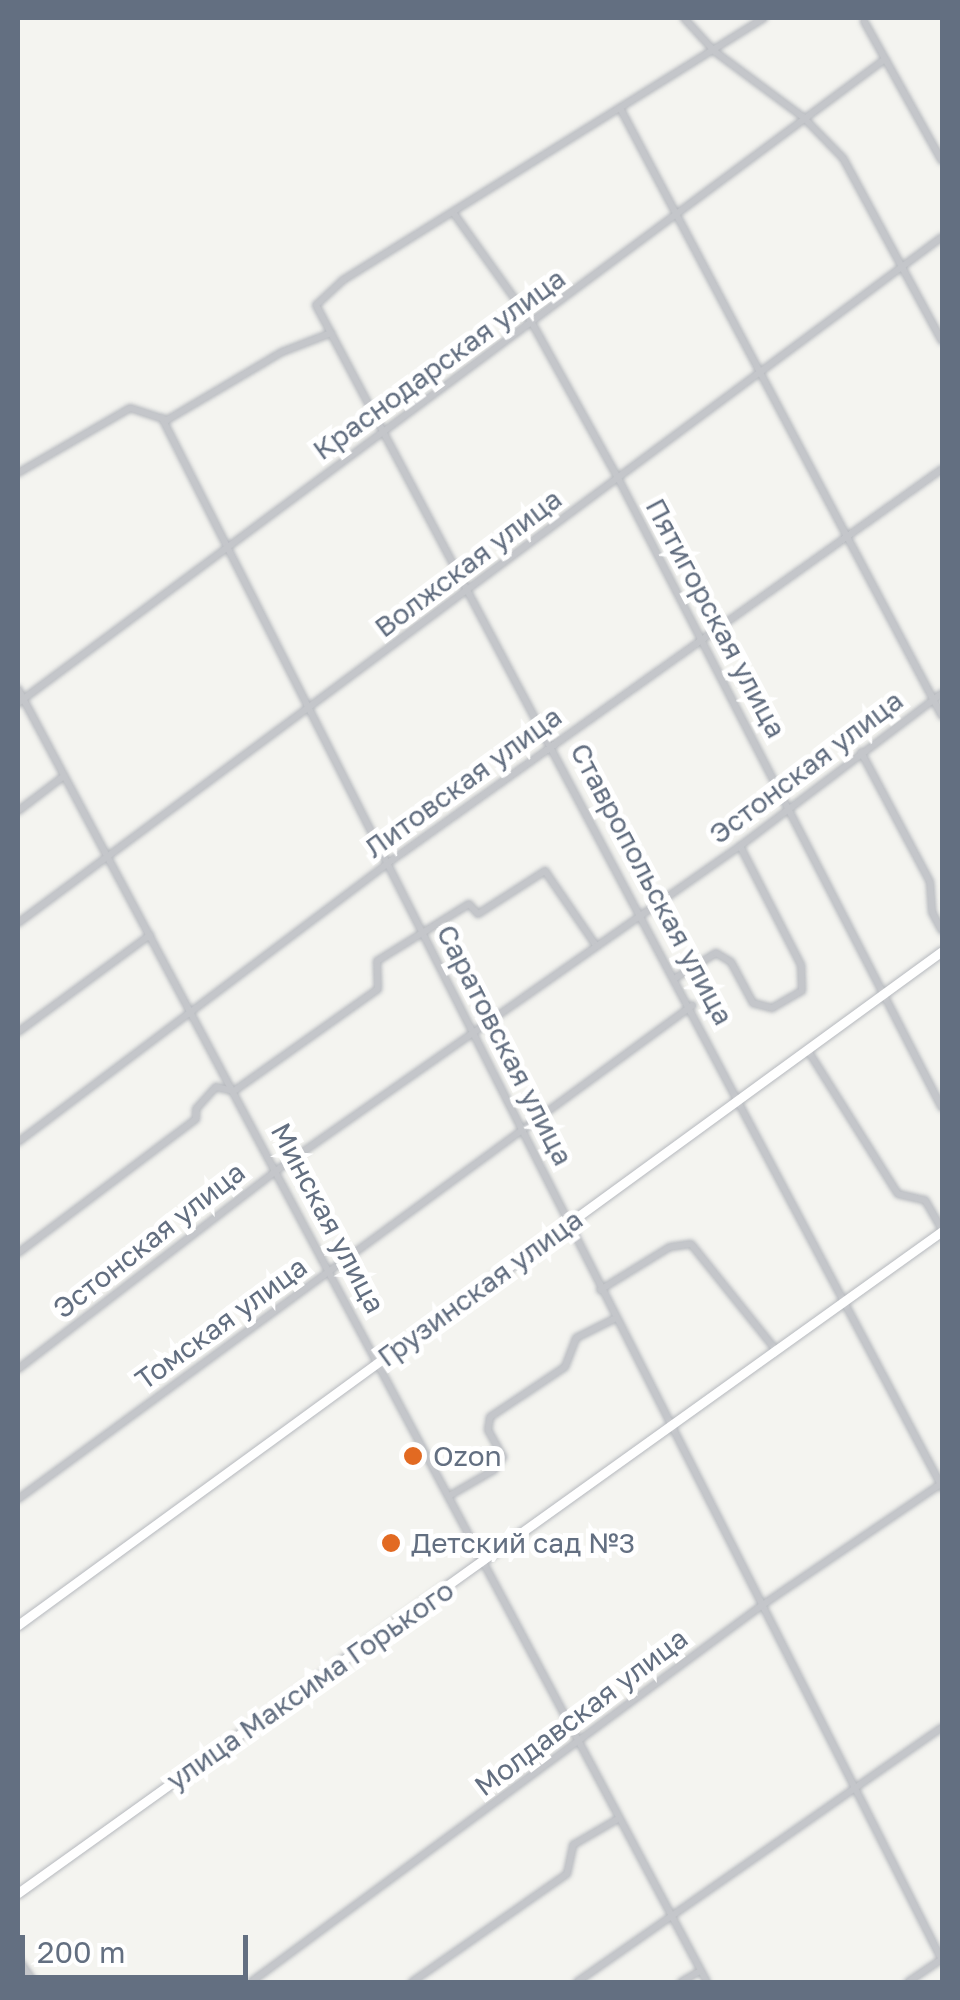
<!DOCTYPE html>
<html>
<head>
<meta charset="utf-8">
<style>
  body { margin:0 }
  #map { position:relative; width:960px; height:2000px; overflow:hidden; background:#f4f4f0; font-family:"Golos Text",sans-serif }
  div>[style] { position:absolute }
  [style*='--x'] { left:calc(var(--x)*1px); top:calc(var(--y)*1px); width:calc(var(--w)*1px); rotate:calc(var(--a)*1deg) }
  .roads { filter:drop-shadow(0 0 2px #b6b9be) drop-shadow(0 0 2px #b6b9be) }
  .street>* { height:6px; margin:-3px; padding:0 3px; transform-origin:3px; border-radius:3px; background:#c4c6ca }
  .secondary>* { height:9px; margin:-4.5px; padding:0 4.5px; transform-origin:4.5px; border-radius:4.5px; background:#fff }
  .dots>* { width:28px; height:28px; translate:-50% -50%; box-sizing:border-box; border:5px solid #fff; border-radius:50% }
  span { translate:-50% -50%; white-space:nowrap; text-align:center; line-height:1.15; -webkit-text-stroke:10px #fff; paint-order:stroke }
  .street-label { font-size:28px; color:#636f81 }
  .poi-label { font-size:28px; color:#636f81 }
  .left { translate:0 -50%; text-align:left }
  .frame { position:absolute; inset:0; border:20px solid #636f81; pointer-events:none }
  .scale { position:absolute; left:20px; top:1935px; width:228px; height:45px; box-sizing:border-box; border:5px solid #636f81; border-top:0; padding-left:12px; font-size:30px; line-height:35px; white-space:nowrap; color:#636f81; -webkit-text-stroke:8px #fff; paint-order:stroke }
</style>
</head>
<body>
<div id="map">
  <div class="roads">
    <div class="street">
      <i style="--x:684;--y:18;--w:45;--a:47.7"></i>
      <i style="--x:714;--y:51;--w:111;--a:36.6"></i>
      <i style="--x:803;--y:117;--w:57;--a:45.7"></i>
      <i style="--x:843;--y:158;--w:208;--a:61.6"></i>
      <i style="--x:764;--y:18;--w:497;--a:148.1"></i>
      <i style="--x:342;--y:281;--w:35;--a:137"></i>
      <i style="--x:316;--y:305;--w:1338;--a:62.09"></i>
      <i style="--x:864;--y:21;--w:160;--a:60.9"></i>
      <i style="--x:620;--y:108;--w:688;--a:62.09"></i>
      <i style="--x:455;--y:215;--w:133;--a:54.5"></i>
      <i style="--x:532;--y:323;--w:177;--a:61"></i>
      <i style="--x:618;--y:478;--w:708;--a:62.78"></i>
      <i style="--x:162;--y:418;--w:1728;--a:63.17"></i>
      <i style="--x:18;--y:473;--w:129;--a:-30.1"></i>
      <i style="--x:130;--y:408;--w:39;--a:18"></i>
      <i style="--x:167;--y:420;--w:134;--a:-30.6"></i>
      <i style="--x:282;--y:352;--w:53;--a:-21.2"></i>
      <i style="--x:18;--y:689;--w:1465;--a:61.95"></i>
      <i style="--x:18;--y:703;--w:1080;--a:-36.6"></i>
      <i style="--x:861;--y:752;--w:147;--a:62"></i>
      <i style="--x:930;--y:882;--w:30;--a:86"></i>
      <i style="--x:932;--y:912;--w:21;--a:62"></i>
      <i style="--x:18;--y:811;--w:58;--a:-37.3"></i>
      <i style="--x:18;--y:923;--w:1151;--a:-36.59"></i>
      <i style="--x:677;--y:977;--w:46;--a:-31.6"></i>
      <i style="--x:716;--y:953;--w:17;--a:31"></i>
      <i style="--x:731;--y:962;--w:47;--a:61.8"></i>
      <i style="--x:753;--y:1003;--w:20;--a:15"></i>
      <i style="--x:772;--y:1008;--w:34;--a:-30"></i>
      <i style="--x:802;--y:991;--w:26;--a:-92"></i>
      <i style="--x:801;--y:965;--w:134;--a:-117.1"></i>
      <i style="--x:18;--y:1032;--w:164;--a:-36.3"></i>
      <i style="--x:807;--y:1049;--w:171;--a:57.9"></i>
      <i style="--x:898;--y:1194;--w:28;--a:13"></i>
      <i style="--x:925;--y:1200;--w:34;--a:60"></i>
      <i style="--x:18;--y:1142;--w:463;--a:-37"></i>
      <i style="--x:388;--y:863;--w:680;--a:-35.42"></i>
      <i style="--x:18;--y:1253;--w:223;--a:-37"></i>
      <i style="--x:196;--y:1119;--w:10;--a:-90"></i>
      <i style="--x:196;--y:1109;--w:30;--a:-48"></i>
      <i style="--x:216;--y:1087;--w:18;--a:13"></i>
      <i style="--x:234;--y:1091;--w:176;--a:-35.3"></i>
      <i style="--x:378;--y:989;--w:28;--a:-92"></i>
      <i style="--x:377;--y:961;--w:108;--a:-31.8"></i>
      <i style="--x:469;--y:904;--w:13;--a:48"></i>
      <i style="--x:478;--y:914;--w:80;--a:-32.7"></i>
      <i style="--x:545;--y:871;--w:88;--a:55.6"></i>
      <i style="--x:600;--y:1290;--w:82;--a:-31.6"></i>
      <i style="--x:670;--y:1247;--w:21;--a:-8"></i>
      <i style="--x:691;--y:1244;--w:136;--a:51.3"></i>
      <i style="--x:18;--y:1369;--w:327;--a:-37.5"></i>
      <i style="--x:277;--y:1170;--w:565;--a:-34.98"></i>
      <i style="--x:740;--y:846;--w:253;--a:-37.1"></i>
      <i style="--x:449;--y:1496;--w:52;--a:-30"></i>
      <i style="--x:494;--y:1470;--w:16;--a:-55"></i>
      <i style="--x:503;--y:1457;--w:31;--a:-119"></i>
      <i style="--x:488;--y:1430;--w:13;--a:-81"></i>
      <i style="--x:490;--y:1417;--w:90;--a:-33.7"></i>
      <i style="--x:565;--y:1367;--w:31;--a:-69"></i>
      <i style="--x:576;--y:1338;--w:42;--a:-26.6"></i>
      <i style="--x:18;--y:1499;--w:836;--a:-36.2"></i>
      <i style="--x:18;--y:1959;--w:28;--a:55"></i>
      <i style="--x:251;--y:1982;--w:634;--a:-36.4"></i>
      <i style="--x:761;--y:1606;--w:219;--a:-34.2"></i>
      <i style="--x:412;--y:1982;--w:189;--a:-34.9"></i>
      <i style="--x:567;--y:1874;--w:30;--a:-78"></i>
      <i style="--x:573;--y:1845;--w:50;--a:-30.2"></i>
      <i style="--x:577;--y:1982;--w:445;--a:-34.9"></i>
      <i style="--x:681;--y:1982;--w:22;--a:-30"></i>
      <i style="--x:908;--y:1982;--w:41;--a:-34.1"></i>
    </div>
    <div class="secondary">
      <i style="--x:18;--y:1625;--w:1144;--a:-36.11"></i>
      <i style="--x:18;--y:1893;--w:1137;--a:-35.62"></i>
    </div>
  </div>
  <div class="dots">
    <i style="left:413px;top:1456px;background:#e26a22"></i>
    <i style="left:391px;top:1543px;background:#e26a22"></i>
  </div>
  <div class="street-label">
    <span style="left:439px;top:364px;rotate:-36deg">Краснодарская улица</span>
    <span style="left:468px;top:563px;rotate:-37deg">Волжская улица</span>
    <span style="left:716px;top:618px;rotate:62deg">Пятигорская улица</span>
    <span style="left:806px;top:767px;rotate:-37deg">Эстонская улица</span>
    <span style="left:463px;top:782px;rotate:-36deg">Литовская улица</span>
    <span style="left:652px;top:884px;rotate:62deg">Ставропольская улица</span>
    <span style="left:505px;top:1045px;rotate:63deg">Саратовская улица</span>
    <span style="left:328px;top:1218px;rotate:62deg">Минская улица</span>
    <span style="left:149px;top:1240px;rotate:-38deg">Эстонская улица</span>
    <span style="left:480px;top:1288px;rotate:-36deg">Грузинская улица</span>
    <span style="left:221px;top:1323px;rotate:-36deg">Томская улица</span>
    <span style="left:310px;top:1685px;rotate:-35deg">улица Максима Горького</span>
    <span style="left:581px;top:1712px;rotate:-37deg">Молдавская улица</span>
  </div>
  <div class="poi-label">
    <span class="left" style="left:433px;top:1456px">Ozon</span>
    <span class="left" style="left:411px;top:1543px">Детский сад №3</span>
  </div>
  <div class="frame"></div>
  <div class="scale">200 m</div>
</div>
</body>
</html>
